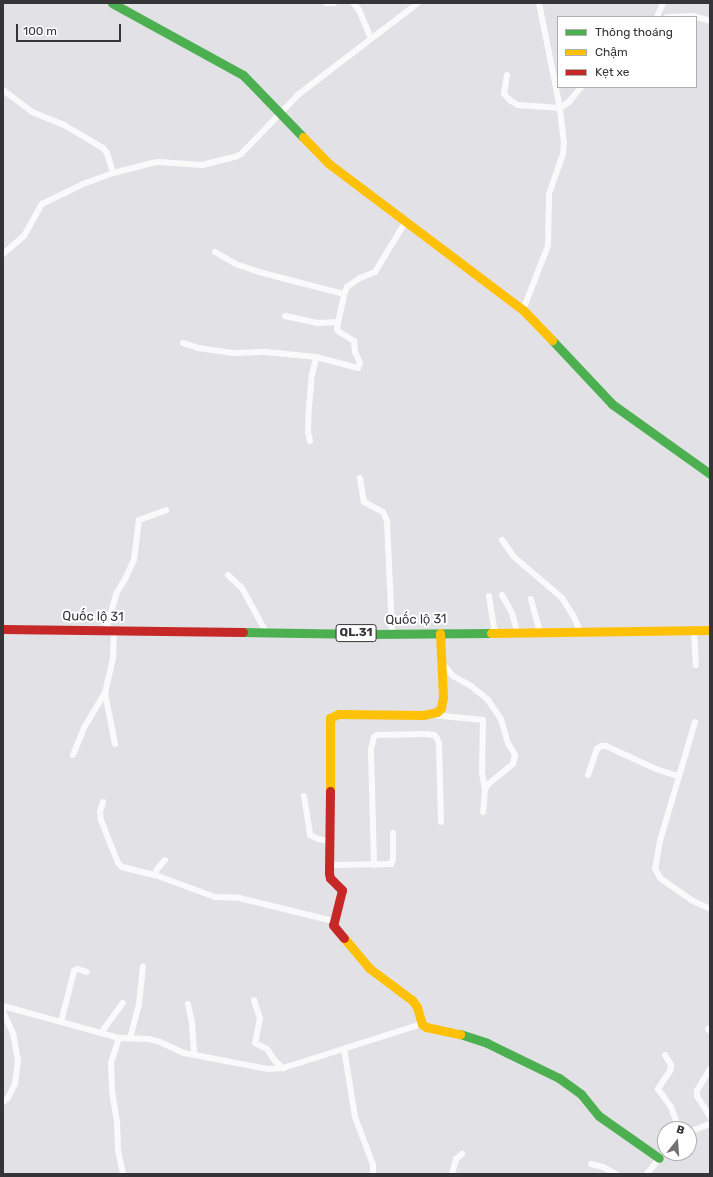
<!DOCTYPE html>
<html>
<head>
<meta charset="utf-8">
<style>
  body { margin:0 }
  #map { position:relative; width:713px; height:1177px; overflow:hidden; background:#e2e1e5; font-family:Rubik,sans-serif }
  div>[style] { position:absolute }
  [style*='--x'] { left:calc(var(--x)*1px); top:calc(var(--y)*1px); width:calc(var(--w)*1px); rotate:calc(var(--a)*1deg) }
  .street>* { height:6px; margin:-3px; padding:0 3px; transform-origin:3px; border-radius:3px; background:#fbfafb }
  .fast>* { height:9px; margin:-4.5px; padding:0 4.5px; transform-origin:4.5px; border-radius:4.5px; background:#4caf50 }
  .slow>* { height:9px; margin:-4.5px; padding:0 4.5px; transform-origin:4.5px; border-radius:4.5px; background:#ffc107 }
  .jam>* { height:9px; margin:-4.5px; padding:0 4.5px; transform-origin:4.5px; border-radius:4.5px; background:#c62828 }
  span { translate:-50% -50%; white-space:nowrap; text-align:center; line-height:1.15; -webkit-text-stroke:4px #fff; paint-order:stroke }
  .shield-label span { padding:1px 3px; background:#fff; border:1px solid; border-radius:3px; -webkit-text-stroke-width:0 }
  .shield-label { font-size:12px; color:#353437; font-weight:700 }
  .street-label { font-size:13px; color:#353437 }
  .frame { position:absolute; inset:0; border:4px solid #353437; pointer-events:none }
  .legend { position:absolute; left:557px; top:16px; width:140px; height:72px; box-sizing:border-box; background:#fff; border:1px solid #aeaeaf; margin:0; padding:5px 7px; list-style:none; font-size:12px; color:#353437 }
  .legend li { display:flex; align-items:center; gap:8px; height:20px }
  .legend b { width:20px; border:1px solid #aeaeaf }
  .north { position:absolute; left:657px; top:1121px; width:40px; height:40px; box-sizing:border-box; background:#fff; border:1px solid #aeaeaf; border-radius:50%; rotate:17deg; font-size:11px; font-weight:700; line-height:16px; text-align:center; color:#353437 }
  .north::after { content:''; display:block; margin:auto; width:14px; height:18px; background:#727174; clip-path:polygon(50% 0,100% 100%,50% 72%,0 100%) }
  .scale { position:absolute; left:16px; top:24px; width:105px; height:18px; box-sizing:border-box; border:2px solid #353437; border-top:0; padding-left:5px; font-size:12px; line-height:14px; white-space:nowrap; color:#353437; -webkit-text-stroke:3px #fff; paint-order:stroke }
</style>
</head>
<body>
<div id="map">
  <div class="street">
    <i style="--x:326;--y:3;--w:8;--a:0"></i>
    <i style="--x:353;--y:3;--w:9;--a:49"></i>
    <i style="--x:359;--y:10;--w:30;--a:67"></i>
    <i style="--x:657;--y:17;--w:15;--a:-67"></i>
    <i style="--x:667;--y:17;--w:26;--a:-2"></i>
    <i style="--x:693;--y:16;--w:18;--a:16"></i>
    <i style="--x:507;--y:75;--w:19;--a:99"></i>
    <i style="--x:504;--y:94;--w:10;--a:45"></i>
    <i style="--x:511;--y:101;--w:8;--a:30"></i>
    <i style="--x:518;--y:105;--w:42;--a:4.1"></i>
    <i style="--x:560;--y:108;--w:11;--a:-34"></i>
    <i style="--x:569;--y:102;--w:19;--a:-51"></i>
    <i style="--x:3;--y:90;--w:36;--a:37"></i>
    <i style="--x:32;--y:112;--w:35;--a:22"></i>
    <i style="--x:64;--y:125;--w:45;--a:30.5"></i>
    <i style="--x:103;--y:148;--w:6;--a:51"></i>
    <i style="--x:107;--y:153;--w:21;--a:73"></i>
    <i style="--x:215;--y:252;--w:24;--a:30"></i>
    <i style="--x:236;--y:264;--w:24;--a:19"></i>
    <i style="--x:259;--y:272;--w:88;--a:14.5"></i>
    <i style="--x:3;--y:254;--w:28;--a:-41"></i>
    <i style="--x:24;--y:236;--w:37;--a:-61"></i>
    <i style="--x:42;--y:204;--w:46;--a:-26"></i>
    <i style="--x:83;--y:184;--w:32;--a:-20"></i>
    <i style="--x:113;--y:173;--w:40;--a:-14.4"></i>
    <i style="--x:152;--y:163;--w:7;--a:-8"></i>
    <i style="--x:159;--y:162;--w:43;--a:4"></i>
    <i style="--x:202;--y:165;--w:34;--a:-14"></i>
    <i style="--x:235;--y:157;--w:7;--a:-27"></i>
    <i style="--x:241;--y:154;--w:83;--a:-46"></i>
    <i style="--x:299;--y:94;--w:150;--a:-37.4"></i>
    <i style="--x:523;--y:310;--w:69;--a:-68.7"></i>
    <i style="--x:548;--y:246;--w:52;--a:-88.9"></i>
    <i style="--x:549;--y:194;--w:42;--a:-70.7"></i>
    <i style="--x:563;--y:154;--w:11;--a:-85"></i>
    <i style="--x:564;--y:143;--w:35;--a:-97"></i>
    <i style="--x:560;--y:108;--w:107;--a:-101.3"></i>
    <i style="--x:285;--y:316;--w:33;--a:12"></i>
    <i style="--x:317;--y:323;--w:20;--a:-3"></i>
    <i style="--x:183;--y:343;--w:16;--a:18"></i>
    <i style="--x:198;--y:348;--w:35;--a:8"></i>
    <i style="--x:233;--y:353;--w:33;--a:-2"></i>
    <i style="--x:266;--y:352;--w:50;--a:5.7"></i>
    <i style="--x:316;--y:357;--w:43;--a:14.7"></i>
    <i style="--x:358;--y:368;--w:5;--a:-68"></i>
    <i style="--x:360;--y:363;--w:12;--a:-114"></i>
    <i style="--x:355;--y:352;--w:11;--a:-95"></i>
    <i style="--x:354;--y:341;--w:19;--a:-148"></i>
    <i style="--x:338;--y:331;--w:3;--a:-108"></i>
    <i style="--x:337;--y:328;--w:35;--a:-78"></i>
    <i style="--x:344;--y:294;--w:8;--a:-67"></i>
    <i style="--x:347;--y:287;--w:16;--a:-35"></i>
    <i style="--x:360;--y:278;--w:16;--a:-22"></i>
    <i style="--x:375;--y:272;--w:60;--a:-58.7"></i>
    <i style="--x:310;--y:441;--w:9;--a:-103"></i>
    <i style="--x:308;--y:432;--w:25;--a:-88"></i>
    <i style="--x:309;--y:407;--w:32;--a:-85"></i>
    <i style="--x:312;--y:375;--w:18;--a:-77"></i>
    <i style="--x:360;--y:478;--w:24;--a:81"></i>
    <i style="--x:364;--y:502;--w:21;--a:28"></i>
    <i style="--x:383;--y:512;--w:10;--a:66"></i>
    <i style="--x:387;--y:521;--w:112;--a:87.4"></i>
    <i style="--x:502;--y:540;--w:19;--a:55"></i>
    <i style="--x:513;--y:556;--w:65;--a:40.6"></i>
    <i style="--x:562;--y:598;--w:22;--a:58"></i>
    <i style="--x:574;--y:617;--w:15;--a:67"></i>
    <i style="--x:228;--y:575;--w:19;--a:43"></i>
    <i style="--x:242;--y:588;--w:50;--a:61.4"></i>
    <i style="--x:502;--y:595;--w:21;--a:61"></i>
    <i style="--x:512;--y:613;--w:20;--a:75"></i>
    <i style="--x:489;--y:596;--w:36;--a:81"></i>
    <i style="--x:531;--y:599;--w:34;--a:75"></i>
    <i style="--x:106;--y:630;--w:37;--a:-74"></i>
    <i style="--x:116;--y:594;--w:17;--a:-59"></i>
    <i style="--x:125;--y:579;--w:21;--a:-65"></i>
    <i style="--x:134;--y:560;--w:40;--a:-82.9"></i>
    <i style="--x:139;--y:520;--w:29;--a:-20"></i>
    <i style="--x:694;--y:630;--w:35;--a:87"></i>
    <i style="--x:442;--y:663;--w:17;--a:50"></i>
    <i style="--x:453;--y:676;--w:21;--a:29"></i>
    <i style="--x:471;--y:686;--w:22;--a:39"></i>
    <i style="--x:488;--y:700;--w:23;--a:56"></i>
    <i style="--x:501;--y:719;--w:25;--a:74"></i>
    <i style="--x:508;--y:743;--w:14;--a:60"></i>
    <i style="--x:515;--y:755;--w:9;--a:103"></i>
    <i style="--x:513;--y:764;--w:32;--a:141"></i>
    <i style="--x:488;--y:784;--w:7;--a:117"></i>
    <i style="--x:485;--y:790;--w:22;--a:95"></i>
    <i style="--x:105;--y:693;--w:52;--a:78.9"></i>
    <i style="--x:433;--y:715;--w:50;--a:5.7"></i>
    <i style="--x:483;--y:720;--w:53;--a:91.1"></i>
    <i style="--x:482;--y:773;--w:17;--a:80"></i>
    <i style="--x:695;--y:722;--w:124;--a:106.4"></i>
    <i style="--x:660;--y:841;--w:27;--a:100"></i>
    <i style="--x:655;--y:868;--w:11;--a:63"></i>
    <i style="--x:660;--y:878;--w:38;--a:35"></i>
    <i style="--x:691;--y:900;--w:21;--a:25"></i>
    <i style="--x:73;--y:755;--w:31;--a:-68"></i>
    <i style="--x:85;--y:726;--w:39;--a:-59"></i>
    <i style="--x:105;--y:693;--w:37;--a:-77"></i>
    <i style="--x:113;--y:657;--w:27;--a:-88"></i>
    <i style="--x:588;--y:775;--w:28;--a:-71"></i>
    <i style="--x:597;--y:749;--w:5;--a:-37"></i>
    <i style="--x:601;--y:746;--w:5;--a:0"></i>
    <i style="--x:606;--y:746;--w:55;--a:24.7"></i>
    <i style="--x:656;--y:769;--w:23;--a:18"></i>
    <i style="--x:304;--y:796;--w:39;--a:81"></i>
    <i style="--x:310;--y:835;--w:9;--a:27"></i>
    <i style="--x:318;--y:839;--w:10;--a:11"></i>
    <i style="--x:103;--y:802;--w:10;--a:107"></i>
    <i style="--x:100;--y:812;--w:8;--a:83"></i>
    <i style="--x:101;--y:820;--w:46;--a:68.4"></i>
    <i style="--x:118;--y:863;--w:6;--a:45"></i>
    <i style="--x:122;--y:867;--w:34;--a:14"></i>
    <i style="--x:155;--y:875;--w:64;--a:20.1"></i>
    <i style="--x:215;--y:897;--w:24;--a:2"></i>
    <i style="--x:239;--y:898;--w:97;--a:13.7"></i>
    <i style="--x:329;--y:865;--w:62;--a:-0.9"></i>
    <i style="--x:391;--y:864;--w:5;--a:-68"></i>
    <i style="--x:393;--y:859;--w:26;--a:-90"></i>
    <i style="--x:374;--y:865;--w:116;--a:-91.5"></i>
    <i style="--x:371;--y:749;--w:12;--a:-76"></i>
    <i style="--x:374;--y:737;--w:4;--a:-34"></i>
    <i style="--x:377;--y:735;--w:49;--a:-1.2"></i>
    <i style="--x:426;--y:734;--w:8;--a:7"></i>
    <i style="--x:434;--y:735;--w:4;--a:45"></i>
    <i style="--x:437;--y:738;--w:6;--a:72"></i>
    <i style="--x:439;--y:744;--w:78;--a:88.5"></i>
    <i style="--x:155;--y:875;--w:6;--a:-72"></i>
    <i style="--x:157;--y:869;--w:12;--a:-48"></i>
    <i style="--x:254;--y:1000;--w:19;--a:72"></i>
    <i style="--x:260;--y:1018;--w:25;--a:101"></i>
    <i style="--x:255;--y:1043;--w:13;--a:27"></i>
    <i style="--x:267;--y:1049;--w:14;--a:56"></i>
    <i style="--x:275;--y:1061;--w:11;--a:41"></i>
    <i style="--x:188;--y:1004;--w:19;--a:78"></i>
    <i style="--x:192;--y:1023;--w:32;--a:86"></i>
    <i style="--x:3;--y:1006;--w:120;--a:15.4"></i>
    <i style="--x:119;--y:1038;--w:30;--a:2"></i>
    <i style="--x:149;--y:1039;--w:11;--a:15"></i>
    <i style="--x:160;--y:1042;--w:26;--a:25"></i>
    <i style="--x:184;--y:1053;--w:86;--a:10.8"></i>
    <i style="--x:268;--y:1069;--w:15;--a:-4"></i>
    <i style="--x:283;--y:1068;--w:146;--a:-17.6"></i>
    <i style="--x:3;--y:1012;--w:23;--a:65"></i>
    <i style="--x:13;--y:1033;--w:27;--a:80"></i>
    <i style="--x:18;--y:1060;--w:24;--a:97"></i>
    <i style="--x:15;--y:1084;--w:16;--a:117"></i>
    <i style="--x:8;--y:1098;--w:6;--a:141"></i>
    <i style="--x:61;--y:1022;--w:53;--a:-75.7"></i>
    <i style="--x:74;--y:971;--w:4;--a:-27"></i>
    <i style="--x:78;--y:969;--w:9;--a:18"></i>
    <i style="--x:708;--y:1029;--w:3;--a:45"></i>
    <i style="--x:101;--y:1033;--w:37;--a:-54"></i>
    <i style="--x:119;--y:1038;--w:26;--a:108"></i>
    <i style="--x:111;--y:1063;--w:28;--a:88"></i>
    <i style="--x:112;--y:1091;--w:30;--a:81"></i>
    <i style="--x:117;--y:1121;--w:29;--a:88"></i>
    <i style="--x:118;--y:1150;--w:25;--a:78"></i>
    <i style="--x:130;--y:1038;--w:35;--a:-75"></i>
    <i style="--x:139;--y:1004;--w:38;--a:-84"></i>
    <i style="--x:344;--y:1049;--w:69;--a:80.8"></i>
    <i style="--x:355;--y:1117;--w:51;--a:69.4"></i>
    <i style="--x:373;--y:1165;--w:9;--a:90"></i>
    <i style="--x:665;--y:1055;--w:12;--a:59"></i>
    <i style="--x:671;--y:1065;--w:6;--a:99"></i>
    <i style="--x:670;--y:1071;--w:22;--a:124"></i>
    <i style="--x:658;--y:1089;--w:22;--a:54"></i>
    <i style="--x:671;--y:1107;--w:23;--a:70"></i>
    <i style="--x:710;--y:1069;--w:26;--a:121"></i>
    <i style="--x:697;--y:1091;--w:5;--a:90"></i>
    <i style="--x:697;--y:1096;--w:25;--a:58"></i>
    <i style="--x:689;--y:1132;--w:22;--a:-21"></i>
    <i style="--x:591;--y:1164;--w:12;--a:14"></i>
    <i style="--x:603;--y:1167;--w:15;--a:28"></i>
    <i style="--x:452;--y:1174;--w:16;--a:-75"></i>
    <i style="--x:456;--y:1159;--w:8;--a:-40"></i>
    <i style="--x:647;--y:1174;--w:29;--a:-52"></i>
  </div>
  <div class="fast">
    <i style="--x:112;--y:3;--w:149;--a:28.8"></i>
    <i style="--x:243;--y:75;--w:86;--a:45.9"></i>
    <i style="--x:552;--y:340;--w:88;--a:46.8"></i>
    <i style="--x:612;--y:404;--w:120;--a:35.5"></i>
    <i style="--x:243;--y:632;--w:124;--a:0.9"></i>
    <i style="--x:367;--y:634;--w:124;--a:-0.5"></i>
    <i style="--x:460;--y:1034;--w:28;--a:18"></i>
    <i style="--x:487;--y:1043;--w:80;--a:25.9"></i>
    <i style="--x:559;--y:1078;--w:27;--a:36"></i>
    <i style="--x:581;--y:1094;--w:28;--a:51"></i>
    <i style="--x:599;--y:1116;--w:73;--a:35"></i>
  </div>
  <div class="slow">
    <i style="--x:303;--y:137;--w:36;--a:46"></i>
    <i style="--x:328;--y:163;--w:244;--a:37"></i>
    <i style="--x:523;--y:310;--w:42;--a:46"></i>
    <i style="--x:491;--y:633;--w:219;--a:-0.8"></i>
    <i style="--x:330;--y:791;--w:73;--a:-90"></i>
    <i style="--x:330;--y:718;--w:9;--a:-27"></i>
    <i style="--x:338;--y:714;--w:85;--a:0.7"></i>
    <i style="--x:423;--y:715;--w:14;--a:-12"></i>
    <i style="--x:437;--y:712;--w:6;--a:-45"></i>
    <i style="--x:441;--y:708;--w:11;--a:-80"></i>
    <i style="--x:443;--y:697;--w:64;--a:-92.7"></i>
    <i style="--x:344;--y:938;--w:39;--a:50"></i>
    <i style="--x:369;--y:968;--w:54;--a:36.7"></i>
    <i style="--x:412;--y:1000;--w:9;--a:54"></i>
    <i style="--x:417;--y:1007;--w:18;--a:74"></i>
    <i style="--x:422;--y:1024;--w:5;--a:37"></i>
    <i style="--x:426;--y:1027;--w:35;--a:12"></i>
  </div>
  <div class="jam">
    <i style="--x:3;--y:629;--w:240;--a:0.7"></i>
    <i style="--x:330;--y:791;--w:82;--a:90.7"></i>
    <i style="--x:329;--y:873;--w:5;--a:79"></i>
    <i style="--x:330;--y:878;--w:17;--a:45"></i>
    <i style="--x:342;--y:890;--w:36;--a:104"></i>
    <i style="--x:333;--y:925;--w:17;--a:50"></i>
  </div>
  <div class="shield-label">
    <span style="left:356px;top:633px">QL.31</span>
  </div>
  <div class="street-label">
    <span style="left:93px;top:617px;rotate:1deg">Quốc lộ 31</span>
    <span style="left:416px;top:620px;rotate:-1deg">Quốc lộ 31</span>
  </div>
  <div class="frame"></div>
  <ul class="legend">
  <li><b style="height:5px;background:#4caf50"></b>Thông thoáng</li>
  <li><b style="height:5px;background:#ffc107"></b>Chậm</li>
  <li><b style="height:5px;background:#c62828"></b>Kẹt xe</li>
  </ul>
  <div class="north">B</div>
  <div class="scale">100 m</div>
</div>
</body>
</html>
